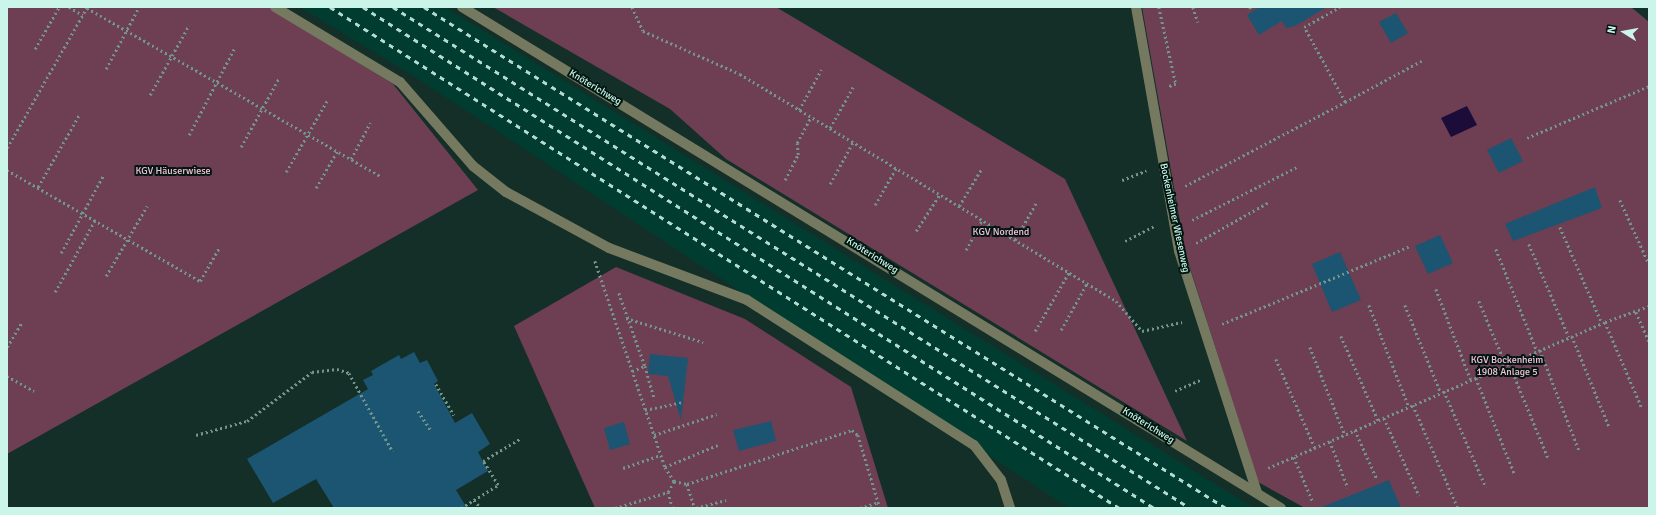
<!DOCTYPE html>
<html>
<head>
<meta charset="utf-8">
<style>
  body { margin:0 }
  #map { position:relative; width:1656px; height:515px; overflow:hidden; background:#132f28; font-family:Signika,sans-serif }
  div>[style] { position:absolute }
  [style*='--x'] { left:calc(var(--x)*1px); top:calc(var(--y)*1px); width:calc(var(--w)*1px); rotate:calc(var(--a)*1deg) }
  .built>* { inset:0; background:#003d30 }
  .green>* { inset:0; background:#6e3e52 }
  .water>* { inset:0; background:#1c0c39 }
  .building>* { inset:0; background:#1c5571 }
  .path>* { height:2.5px; margin-top:-1.25px; transform-origin:0; background:repeating-linear-gradient(90deg,#73968c 0 2px,transparent 0 5px) }
  .minor>* { height:10px; margin:-5px; padding:0 5px; transform-origin:5px; border-radius:5px; background:#757960 }
  .rail>* { height:3px; margin-top:-1.5px; transform-origin:0; background:repeating-linear-gradient(90deg,#b4dcd0 0 5px,transparent 0 10px) }
  span { translate:-50% -50%; white-space:nowrap; text-align:center; line-height:1.15; -webkit-text-stroke:4px #001711; paint-order:stroke }
  .street-label { font-size:10px; color:#cbf5e8 }
  .park-label { font-size:10px; color:#f8c1d5 }
  .frame { position:absolute; inset:0; border:8px solid #cbf5e8; pointer-events:none }
  .north { position:absolute; left:1604px; top:12px; width:40px; height:40px; -webkit-text-stroke:3px #001711; paint-order:stroke; rotate:281deg; font-size:11px; font-weight:700; line-height:16px; text-align:center; color:#cbf5e8 }
  .north::after { content:''; display:block; margin:auto; width:14px; height:18px; background:#cbf5e8; clip-path:polygon(50% 0,100% 100%,50% 72%,0 100%) }
</style>
</head>
<body>
<div id="map">
  <div class="built">
    <i style="clip-path:polygon(300px 7px,445px 7px,1254px 508px,1069px 508px,415px 77px)"></i>
  </div>
  <div class="green">
    <i style="clip-path:polygon(7px 7px,268px 7px,393px 84px,478px 190px,7px 454px)"></i>
    <i style="clip-path:polygon(493px 7px,776px 7px,1065px 179px,1187px 441px,726px 159px,670px 109px)"></i>
    <i style="clip-path:polygon(1142px 7px,1631px 7px,1649px 22px,1649px 508px,1305px 508px,1258px 482px,1186px 255px)"></i>
    <i style="clip-path:polygon(616px 267px,745px 319px,851px 387px,888px 508px,595px 508px,514px 326px)"></i>
  </div>
  <div class="water">
    <i style="clip-path:polygon(1467px 106px,1477px 125px,1451px 137px,1441px 118px)"></i>
  </div>
  <div class="building">
    <i style="clip-path:polygon(1260px 7px,1327px 7px,1295px 26px,1286px 28px,1282px 21px,1259px 35px,1247px 15px)"></i>
    <i style="clip-path:polygon(1396px 13px,1408px 33px,1391px 43px,1379px 22px)"></i>
    <i style="clip-path:polygon(1511px 138px,1523px 161px,1499px 173px,1487px 150px)"></i>
    <i style="clip-path:polygon(1595px 187px,1602px 208px,1513px 241px,1505px 224px)"></i>
    <i style="clip-path:polygon(1440px 235px,1453px 263px,1428px 274px,1415px 246px)"></i>
    <i style="clip-path:polygon(1340px 252px,1361px 300px,1332px 312px,1312px 264px)"></i>
    <i style="clip-path:polygon(414px 352px,420px 363px,427px 360px,438px 381px,434px 384px,455px 423px,472px 413px,490px 444px,478px 452px,488px 471px,456px 490px,467px 508px,334px 508px,316px 479px,273px 503px,247px 459px,368px 389px,363px 380px,373px 375px,371px 371px,399px 355px,401px 359px)"></i>
    <i style="clip-path:polygon(650px 354px,688px 358px,681px 420px,668px 376px,648px 374px)"></i>
    <i style="clip-path:polygon(771px 421px,776px 441px,739px 451px,733px 430px)"></i>
    <i style="clip-path:polygon(624px 422px,630px 444px,610px 450px,604px 428px)"></i>
    <i style="clip-path:polygon(1389px 480px,1401px 508px,1322px 508px,1322px 507px)"></i>
  </div>
  <div class="path">
    <i style="--x:69;--y:7;--w:16;--a:30"></i>
    <i style="--x:632;--y:7;--w:26;--a:65"></i>
    <i style="--x:643;--y:31;--w:106;--a:23.9"></i>
    <i style="--x:740;--y:74;--w:439;--a:31.1"></i>
    <i style="--x:1116;--y:301;--w:40;--a:49"></i>
    <i style="--x:1142;--y:331;--w:41;--a:-12.7"></i>
    <i style="--x:1159;--y:7;--w:79;--a:77.6"></i>
    <i style="--x:1176;--y:84;--w:9;--a:159"></i>
    <i style="--x:1193;--y:7;--w:16;--a:72"></i>
    <i style="--x:1250;--y:7;--w:2;--a:63"></i>
    <i style="--x:87;--y:8;--w:338;--a:29.8"></i>
    <i style="--x:35;--y:49;--w:48;--a:-60.3"></i>
    <i style="--x:106;--y:69;--w:70;--a:-62"></i>
    <i style="--x:150;--y:95;--w:80;--a:-60.9"></i>
    <i style="--x:1345;--y:102;--w:89;--a:-28.3"></i>
    <i style="--x:799;--y:110;--w:46;--a:-61.2"></i>
    <i style="--x:830;--y:128;--w:47;--a:-60.7"></i>
    <i style="--x:189;--y:135;--w:97;--a:-62.4"></i>
    <i style="--x:1527;--y:138;--w:133;--a:-23.1"></i>
    <i style="--x:241;--y:147;--w:79;--a:-61.2"></i>
    <i style="--x:7;--y:148;--w:162;--a:-60.4"></i>
    <i style="--x:351;--y:159;--w:41;--a:-62.2"></i>
    <i style="--x:7;--y:170;--w:223;--a:29.9"></i>
    <i style="--x:200;--y:281;--w:39;--a:-60"></i>
    <i style="--x:286;--y:172;--w:84;--a:-60.1"></i>
    <i style="--x:785;--y:180;--w:28;--a:-63"></i>
    <i style="--x:798;--y:155;--w:12;--a:-95"></i>
    <i style="--x:797;--y:143;--w:30;--a:-62"></i>
    <i style="--x:1122;--y:180;--w:26;--a:-21"></i>
    <i style="--x:830;--y:184;--w:48;--a:-61.3"></i>
    <i style="--x:1185;--y:186;--w:181;--a:-27.7"></i>
    <i style="--x:1345;--y:102;--w:85;--a:-118.7"></i>
    <i style="--x:1304;--y:27;--w:41;--a:-29.1"></i>
    <i style="--x:38;--y:187;--w:83;--a:-60.3"></i>
    <i style="--x:316;--y:188;--w:43;--a:-60.4"></i>
    <i style="--x:1620;--y:200;--w:70;--a:65.6"></i>
    <i style="--x:875;--y:205;--w:43;--a:-60.4"></i>
    <i style="--x:959;--y:206;--w:44;--a:-58.8"></i>
    <i style="--x:1192;--y:220;--w:118;--a:-26.8"></i>
    <i style="--x:1560;--y:227;--w:105;--a:66.4"></i>
    <i style="--x:916;--y:231;--w:44;--a:-57"></i>
    <i style="--x:1015;--y:240;--w:43;--a:-60.4"></i>
    <i style="--x:1125;--y:241;--w:34;--a:-27"></i>
    <i style="--x:1196;--y:243;--w:84;--a:-29.3"></i>
    <i style="--x:1529;--y:244;--w:101;--a:66.7"></i>
    <i style="--x:1496;--y:249;--w:110;--a:68.1"></i>
    <i style="--x:966;--y:250;--w:34;--a:-62"></i>
    <i style="--x:61;--y:253;--w:88;--a:-61.4"></i>
    <i style="--x:595;--y:261;--w:218;--a:71.2"></i>
    <i style="--x:665;--y:467;--w:17;--a:57"></i>
    <i style="--x:674;--y:481;--w:13;--a:13"></i>
    <i style="--x:687;--y:484;--w:174;--a:-18.1"></i>
    <i style="--x:852;--y:430;--w:8;--a:40"></i>
    <i style="--x:858;--y:435;--w:76;--a:73.2"></i>
    <i style="--x:106;--y:276;--w:81;--a:-59.6"></i>
    <i style="--x:1436;--y:289;--w:97;--a:69"></i>
    <i style="--x:55;--y:292;--w:82;--a:-60.9"></i>
    <i style="--x:619;--y:293;--w:77;--a:70.4"></i>
    <i style="--x:1479;--y:301;--w:69;--a:67.1"></i>
    <i style="--x:1369;--y:305;--w:110;--a:68.6"></i>
    <i style="--x:1405;--y:305;--w:95;--a:67.8"></i>
    <i style="--x:1636;--y:312;--w:32;--a:66"></i>
    <i style="--x:626;--y:318;--w:81;--a:17.3"></i>
    <i style="--x:1605;--y:322;--w:94;--a:66.7"></i>
    <i style="--x:1222;--y:324;--w:204;--a:-22.5"></i>
    <i style="--x:1061;--y:330;--w:54;--a:-61"></i>
    <i style="--x:1035;--y:331;--w:68;--a:-60"></i>
    <i style="--x:1341;--y:336;--w:92;--a:66.2"></i>
    <i style="--x:1572;--y:336;--w:97;--a:67.7"></i>
    <i style="--x:7;--y:347;--w:29;--a:-59"></i>
    <i style="--x:1310;--y:347;--w:95;--a:68.3"></i>
    <i style="--x:1540;--y:350;--w:107;--a:68.7"></i>
    <i style="--x:1276;--y:359;--w:97;--a:66.3"></i>
    <i style="--x:1509;--y:363;--w:105;--a:67.6"></i>
    <i style="--x:632;--y:371;--w:14;--a:-21"></i>
    <i style="--x:645;--y:366;--w:35;--a:74"></i>
    <i style="--x:7;--y:376;--w:31;--a:29"></i>
    <i style="--x:1476;--y:378;--w:105;--a:68.1"></i>
    <i style="--x:436;--y:384;--w:36;--a:60"></i>
    <i style="--x:1175;--y:391;--w:30;--a:-24"></i>
    <i style="--x:1444;--y:391;--w:105;--a:66.4"></i>
    <i style="--x:1413;--y:405;--w:112;--a:66.4"></i>
    <i style="--x:645;--y:410;--w:38;--a:-12"></i>
    <i style="--x:418;--y:411;--w:22;--a:56"></i>
    <i style="--x:1384;--y:418;--w:85;--a:65.6"></i>
    <i style="--x:1355;--y:430;--w:54;--a:65.8"></i>
    <i style="--x:196;--y:435;--w:53;--a:-15.4"></i>
    <i style="--x:247;--y:421;--w:81;--a:-37"></i>
    <i style="--x:312;--y:372;--w:25;--a:-7"></i>
    <i style="--x:337;--y:369;--w:13;--a:18"></i>
    <i style="--x:349;--y:373;--w:90;--a:60.9"></i>
    <i style="--x:654;--y:435;--w:66;--a:-18.4"></i>
    <i style="--x:1330;--y:441;--w:50;--a:69"></i>
    <i style="--x:1294;--y:457;--w:49;--a:67.1"></i>
    <i style="--x:665;--y:467;--w:60;--a:-22.7"></i>
    <i style="--x:623;--y:468;--w:40;--a:-18.9"></i>
    <i style="--x:1268;--y:468;--w:367;--a:-23.4"></i>
    <i style="--x:1605;--y:322;--w:47;--a:-20"></i>
    <i style="--x:687;--y:484;--w:25;--a:72"></i>
    <i style="--x:668;--y:492;--w:17;--a:73"></i>
    <i style="--x:474;--y:500;--w:11;--a:49"></i>
    <i style="--x:461;--y:508;--w:44;--a:-31.9"></i>
    <i style="--x:498;--y:485;--w:28;--a:-122"></i>
    <i style="--x:483;--y:461;--w:44;--a:-31.2"></i>
    <i style="--x:615;--y:508;--w:55;--a:-16.8"></i>
    <i style="--x:668;--y:492;--w:13;--a:-61"></i>
    <i style="--x:696;--y:508;--w:31;--a:-15"></i>
    <i style="--x:860;--y:508;--w:20;--a:-18"></i>
  </div>
  <div class="minor">
    <i style="--x:275;--y:7;--w:146;--a:31"></i>
    <i style="--x:400;--y:82;--w:111;--a:49"></i>
    <i style="--x:473;--y:166;--w:42;--a:38.2"></i>
    <i style="--x:506;--y:192;--w:117;--a:28.5"></i>
    <i style="--x:609;--y:248;--w:147;--a:20.6"></i>
    <i style="--x:747;--y:300;--w:269;--a:32.6"></i>
    <i style="--x:974;--y:445;--w:44;--a:52.4"></i>
    <i style="--x:1001;--y:480;--w:29;--a:72"></i>
    <i style="--x:462;--y:7;--w:960;--a:31.46"></i>
    <i style="--x:1136;--y:7;--w:248;--a:80"></i>
    <i style="--x:1179;--y:251;--w:254;--a:72.1"></i>
  </div>
  <div class="rail">
    <i style="--x:330;--y:7;--w:935;--a:32.41"></i>
    <i style="--x:363;--y:7;--w:936;--a:32.35"></i>
    <i style="--x:393;--y:7;--w:941;--a:32.15"></i>
    <i style="--x:424;--y:7;--w:946;--a:31.99"></i>
  </div>
  <div class="street-label">
    <span style="left:595px;top:88px;rotate:31deg">Knöterichweg</span>
    <span style="left:1174px;top:218px;rotate:78deg">Bockenheimer Wiesenweg</span>
    <span style="left:872px;top:256px;rotate:32deg">Knöterichweg</span>
    <span style="left:1148px;top:426px;rotate:32deg">Knöterichweg</span>
  </div>
  <div class="park-label">
    <span style="left:173px;top:172px">KGV Häuserwiese</span>
    <span style="left:1001px;top:233px">KGV Nordend</span>
    <span style="left:1507px;top:366px">KGV Bockenheim<br>1908 Anlage 5</span>
  </div>
  <div class="frame"></div>
  <div class="north">N</div>
</div>
</body>
</html>
